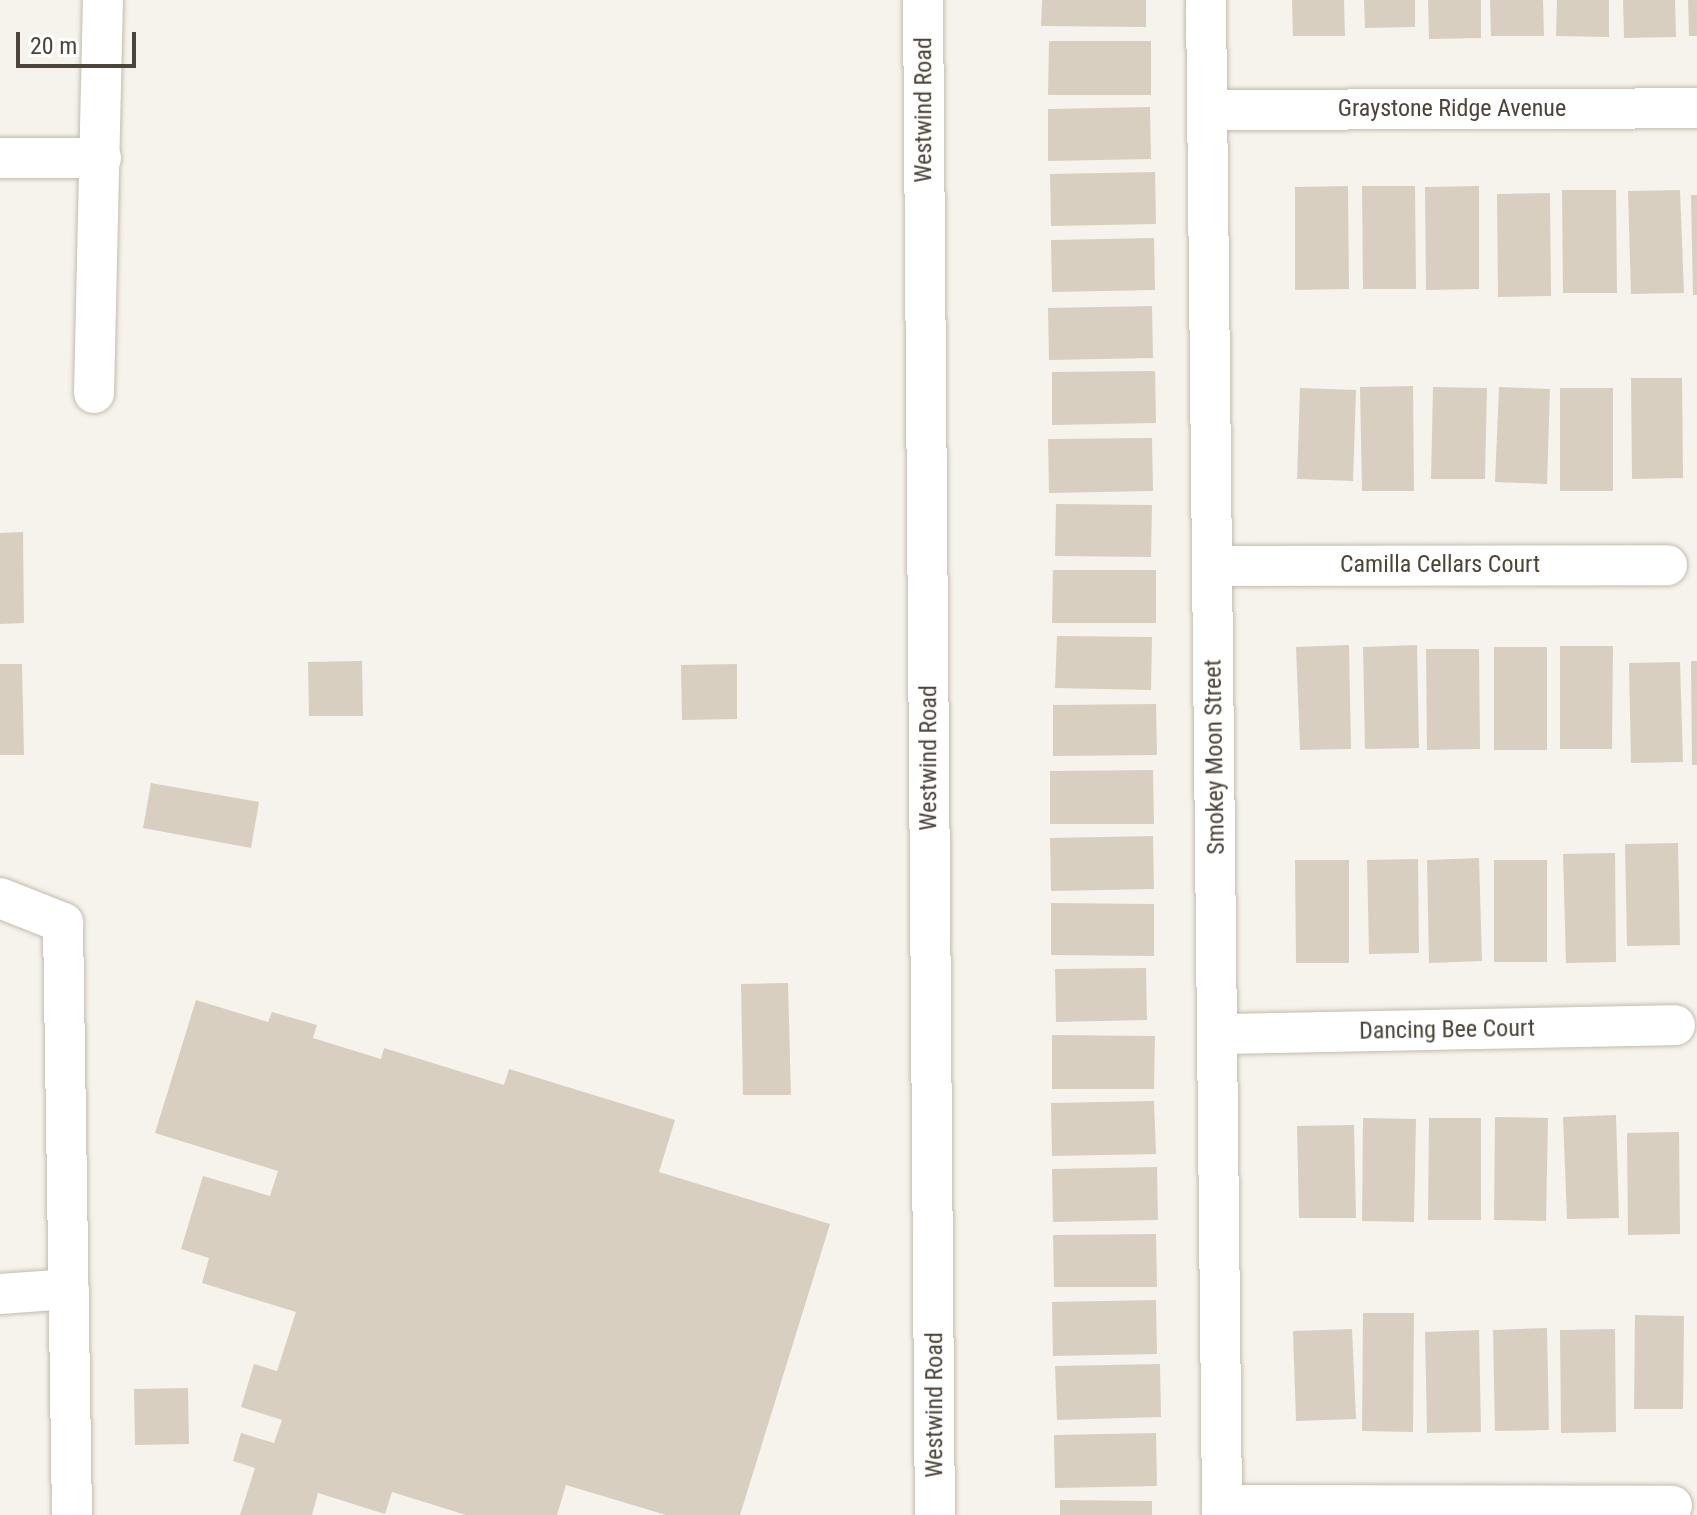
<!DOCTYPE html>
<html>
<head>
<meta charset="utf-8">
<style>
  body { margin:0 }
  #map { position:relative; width:1697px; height:1515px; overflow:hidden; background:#f6f3ec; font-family:"Roboto Condensed",sans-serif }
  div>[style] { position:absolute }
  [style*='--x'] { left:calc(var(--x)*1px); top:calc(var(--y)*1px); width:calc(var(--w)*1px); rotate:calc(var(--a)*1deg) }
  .building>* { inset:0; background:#d8cfc1 }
  .roads { filter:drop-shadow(0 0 2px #c2bbae) drop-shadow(0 0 2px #c2bbae) }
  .minor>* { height:40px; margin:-20px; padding:0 20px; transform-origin:20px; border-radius:20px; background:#fff }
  span { translate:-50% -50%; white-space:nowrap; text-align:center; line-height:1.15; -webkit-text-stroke:6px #fff; paint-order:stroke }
  .street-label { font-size:24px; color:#4b4439 }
  .scale { position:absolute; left:16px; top:32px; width:120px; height:36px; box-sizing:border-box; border:4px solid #4b4439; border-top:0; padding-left:10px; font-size:24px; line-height:28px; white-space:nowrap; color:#4b4439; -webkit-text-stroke:6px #fff; paint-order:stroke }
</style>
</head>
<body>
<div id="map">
  <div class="building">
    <i style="clip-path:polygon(1042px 0,1146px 0,1146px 27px,1041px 26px)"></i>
    <i style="clip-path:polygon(1292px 0,1344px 0,1345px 36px,1293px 36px)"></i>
    <i style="clip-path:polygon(1364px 0,1415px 0,1415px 27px,1365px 28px)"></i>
    <i style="clip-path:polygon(1428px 0,1481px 0,1481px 38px,1429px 39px)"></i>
    <i style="clip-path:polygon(1490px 0,1543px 0,1544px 36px,1491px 36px)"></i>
    <i style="clip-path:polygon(1557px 0,1609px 0,1609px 37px,1556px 36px)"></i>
    <i style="clip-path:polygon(1623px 0,1675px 0,1676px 37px,1624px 38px)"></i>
    <i style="clip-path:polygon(1688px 0,1697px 0,1697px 36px,1689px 36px)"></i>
    <i style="clip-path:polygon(1049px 41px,1151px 41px,1151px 95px,1048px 95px)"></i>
    <i style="clip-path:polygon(1150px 107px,1151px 159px,1048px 161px,1048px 109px)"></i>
    <i style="clip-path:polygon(1155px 172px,1156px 224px,1051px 226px,1050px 174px)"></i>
    <i style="clip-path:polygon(1348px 186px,1349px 289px,1295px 290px,1295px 187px)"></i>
    <i style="clip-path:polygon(1362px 186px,1415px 186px,1416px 289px,1363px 289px)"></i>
    <i style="clip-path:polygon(1479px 186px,1479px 289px,1426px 290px,1425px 187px)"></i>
    <i style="clip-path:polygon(1562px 190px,1616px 190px,1617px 293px,1563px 293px)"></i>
    <i style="clip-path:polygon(1680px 190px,1684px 293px,1631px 294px,1628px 191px)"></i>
    <i style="clip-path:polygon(1550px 193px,1551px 296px,1498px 297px,1497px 194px)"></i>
    <i style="clip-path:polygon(1691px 195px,1697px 195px,1697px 295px,1693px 295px)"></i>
    <i style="clip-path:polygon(1154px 238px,1155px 290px,1052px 292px,1051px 240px)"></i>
    <i style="clip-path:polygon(1152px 306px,1153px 358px,1049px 360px,1048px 308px)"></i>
    <i style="clip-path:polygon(1155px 371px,1156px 423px,1052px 425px,1052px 372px)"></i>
    <i style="clip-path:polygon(1631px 378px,1682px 378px,1683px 478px,1632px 479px)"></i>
    <i style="clip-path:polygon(1413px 386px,1414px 491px,1362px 491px,1360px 387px)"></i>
    <i style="clip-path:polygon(1433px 387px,1487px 388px,1485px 479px,1431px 479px)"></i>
    <i style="clip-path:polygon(1499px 387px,1550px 389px,1547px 484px,1495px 482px)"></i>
    <i style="clip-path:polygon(1300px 388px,1356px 390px,1353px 481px,1297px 479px)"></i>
    <i style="clip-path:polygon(1560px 388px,1613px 388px,1613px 491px,1560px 491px)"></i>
    <i style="clip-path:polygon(1152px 438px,1153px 491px,1049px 493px,1048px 439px)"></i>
    <i style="clip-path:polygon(1056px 504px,1152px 505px,1151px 557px,1055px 556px)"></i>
    <i style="clip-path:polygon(23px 532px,24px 623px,0 624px,0 533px)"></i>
    <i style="clip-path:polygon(1053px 570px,1156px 570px,1156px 623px,1052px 623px)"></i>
    <i style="clip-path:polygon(1057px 636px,1152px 637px,1151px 690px,1055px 688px)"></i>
    <i style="clip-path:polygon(1349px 645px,1351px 749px,1300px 750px,1296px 647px)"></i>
    <i style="clip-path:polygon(1417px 645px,1419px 748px,1365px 749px,1363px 647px)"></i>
    <i style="clip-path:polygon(1560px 646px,1613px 646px,1612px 749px,1560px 749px)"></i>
    <i style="clip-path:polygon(1494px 647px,1547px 647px,1547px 750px,1494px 750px)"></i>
    <i style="clip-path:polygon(1426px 649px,1479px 649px,1480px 749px,1427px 750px)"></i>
    <i style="clip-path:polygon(362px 661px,363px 716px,309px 716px,308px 662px)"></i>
    <i style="clip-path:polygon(1691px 661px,1697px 661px,1697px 765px,1692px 765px)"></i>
    <i style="clip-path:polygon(1680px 662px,1683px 762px,1631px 763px,1629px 663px)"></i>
    <i style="clip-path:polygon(0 664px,22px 664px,24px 755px,0 755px)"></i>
    <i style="clip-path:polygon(737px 664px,737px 719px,682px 720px,681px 665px)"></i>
    <i style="clip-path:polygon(1156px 704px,1157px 755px,1053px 756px,1053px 705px)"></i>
    <i style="clip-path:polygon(1153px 770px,1154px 824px,1050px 824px,1050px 771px)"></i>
    <i style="clip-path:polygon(151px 783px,259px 802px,251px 848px,143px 828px)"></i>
    <i style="clip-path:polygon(1153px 836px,1154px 889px,1051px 891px,1050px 838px)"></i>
    <i style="clip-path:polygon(1678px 843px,1680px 945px,1627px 946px,1625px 844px)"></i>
    <i style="clip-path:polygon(1615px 853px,1616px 962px,1566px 963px,1563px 854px)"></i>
    <i style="clip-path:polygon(1479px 858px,1482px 961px,1429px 963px,1427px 860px)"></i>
    <i style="clip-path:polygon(1418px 859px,1419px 953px,1369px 954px,1367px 860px)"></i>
    <i style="clip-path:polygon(1295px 860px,1349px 860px,1349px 963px,1296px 963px)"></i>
    <i style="clip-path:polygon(1494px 860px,1547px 860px,1547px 962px,1494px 962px)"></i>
    <i style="clip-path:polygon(1051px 903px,1154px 904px,1154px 956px,1051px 955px)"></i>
    <i style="clip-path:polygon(1146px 968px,1147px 1020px,1056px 1022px,1055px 969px)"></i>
    <i style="clip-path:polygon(788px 983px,791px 1095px,743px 1095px,741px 984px)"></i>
    <i style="clip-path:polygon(196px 1000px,268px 1022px,272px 1012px,317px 1025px,313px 1038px,381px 1059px,384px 1048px,504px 1085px,509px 1069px,675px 1120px,659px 1172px,830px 1224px,740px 1515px,666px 1515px,566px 1485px,557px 1515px,466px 1515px,392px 1492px,385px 1514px,318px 1493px,312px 1515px,240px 1515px,255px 1468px,233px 1461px,241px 1433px,274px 1443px,282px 1420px,241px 1407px,254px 1364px,277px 1371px,296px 1312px,202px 1283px,209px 1258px,181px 1249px,203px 1176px,270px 1196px,278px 1171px,155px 1133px)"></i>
    <i style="clip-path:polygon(1052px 1035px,1155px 1036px,1154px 1089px,1052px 1089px)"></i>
    <i style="clip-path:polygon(1154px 1101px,1156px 1154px,1052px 1156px,1051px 1103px)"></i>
    <i style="clip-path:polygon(1616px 1115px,1619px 1218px,1567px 1219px,1563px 1117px)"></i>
    <i style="clip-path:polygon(1495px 1117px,1548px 1118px,1546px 1221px,1494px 1220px)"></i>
    <i style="clip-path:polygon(1363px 1118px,1416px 1119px,1414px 1222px,1362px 1221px)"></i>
    <i style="clip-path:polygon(1429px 1118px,1481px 1118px,1481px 1220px,1428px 1220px)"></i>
    <i style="clip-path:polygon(1354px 1125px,1356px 1218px,1299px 1218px,1297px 1126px)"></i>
    <i style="clip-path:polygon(1679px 1132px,1680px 1234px,1628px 1235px,1627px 1133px)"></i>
    <i style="clip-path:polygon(1157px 1167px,1158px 1220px,1053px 1222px,1052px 1169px)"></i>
    <i style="clip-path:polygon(1156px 1234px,1157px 1287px,1054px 1287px,1053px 1235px)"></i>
    <i style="clip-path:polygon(1156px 1300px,1157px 1354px,1053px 1356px,1052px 1302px)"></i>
    <i style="clip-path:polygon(1363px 1313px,1414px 1313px,1413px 1432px,1362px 1431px)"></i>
    <i style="clip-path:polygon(1635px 1315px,1684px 1316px,1683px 1409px,1634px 1409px)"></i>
    <i style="clip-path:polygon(1547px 1328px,1549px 1430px,1495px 1431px,1493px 1330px)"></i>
    <i style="clip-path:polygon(1352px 1329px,1356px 1419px,1296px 1421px,1293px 1331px)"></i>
    <i style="clip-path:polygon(1615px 1329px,1616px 1432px,1561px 1433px,1560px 1330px)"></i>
    <i style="clip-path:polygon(1479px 1330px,1481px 1432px,1427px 1433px,1425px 1332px)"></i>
    <i style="clip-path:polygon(1160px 1364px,1161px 1417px,1057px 1420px,1055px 1366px)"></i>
    <i style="clip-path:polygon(188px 1388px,189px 1444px,135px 1445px,134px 1389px)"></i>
    <i style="clip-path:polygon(1156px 1433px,1157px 1486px,1055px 1488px,1054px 1435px)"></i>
    <i style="clip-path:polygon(1060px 1500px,1152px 1501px,1152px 1515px,1060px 1515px)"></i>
  </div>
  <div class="roads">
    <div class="minor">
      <i style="--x:923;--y:0;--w:1515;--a:89.55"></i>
      <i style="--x:1206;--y:0;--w:1515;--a:89.39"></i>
      <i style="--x:1207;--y:110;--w:490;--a:-0.2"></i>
      <i style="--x:0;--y:158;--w:101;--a:0"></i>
      <i style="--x:94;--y:393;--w:393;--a:-88.7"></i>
      <i style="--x:1212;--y:566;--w:455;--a:-0.1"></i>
      <i style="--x:0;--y:898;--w:68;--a:21.6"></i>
      <i style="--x:63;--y:923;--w:592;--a:89.13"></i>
      <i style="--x:1219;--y:1034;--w:456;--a:-1.1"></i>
      <i style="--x:0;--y:1294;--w:69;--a:-4.1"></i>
      <i style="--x:1222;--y:1505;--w:450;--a:0.1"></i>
    </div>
  </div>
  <div class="street-label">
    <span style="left:1452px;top:109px">Graystone Ridge Avenue</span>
    <span style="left:924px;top:110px;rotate:-90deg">Westwind Road</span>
    <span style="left:1440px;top:565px">Camilla Cellars Court</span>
    <span style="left:1215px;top:757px;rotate:-91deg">Smokey Moon Street</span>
    <span style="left:929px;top:758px;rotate:-90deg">Westwind Road</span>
    <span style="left:1447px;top:1030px;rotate:-1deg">Dancing Bee Court</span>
    <span style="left:935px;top:1405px;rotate:-90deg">Westwind Road</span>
  </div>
  <div class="scale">20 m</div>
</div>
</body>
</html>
